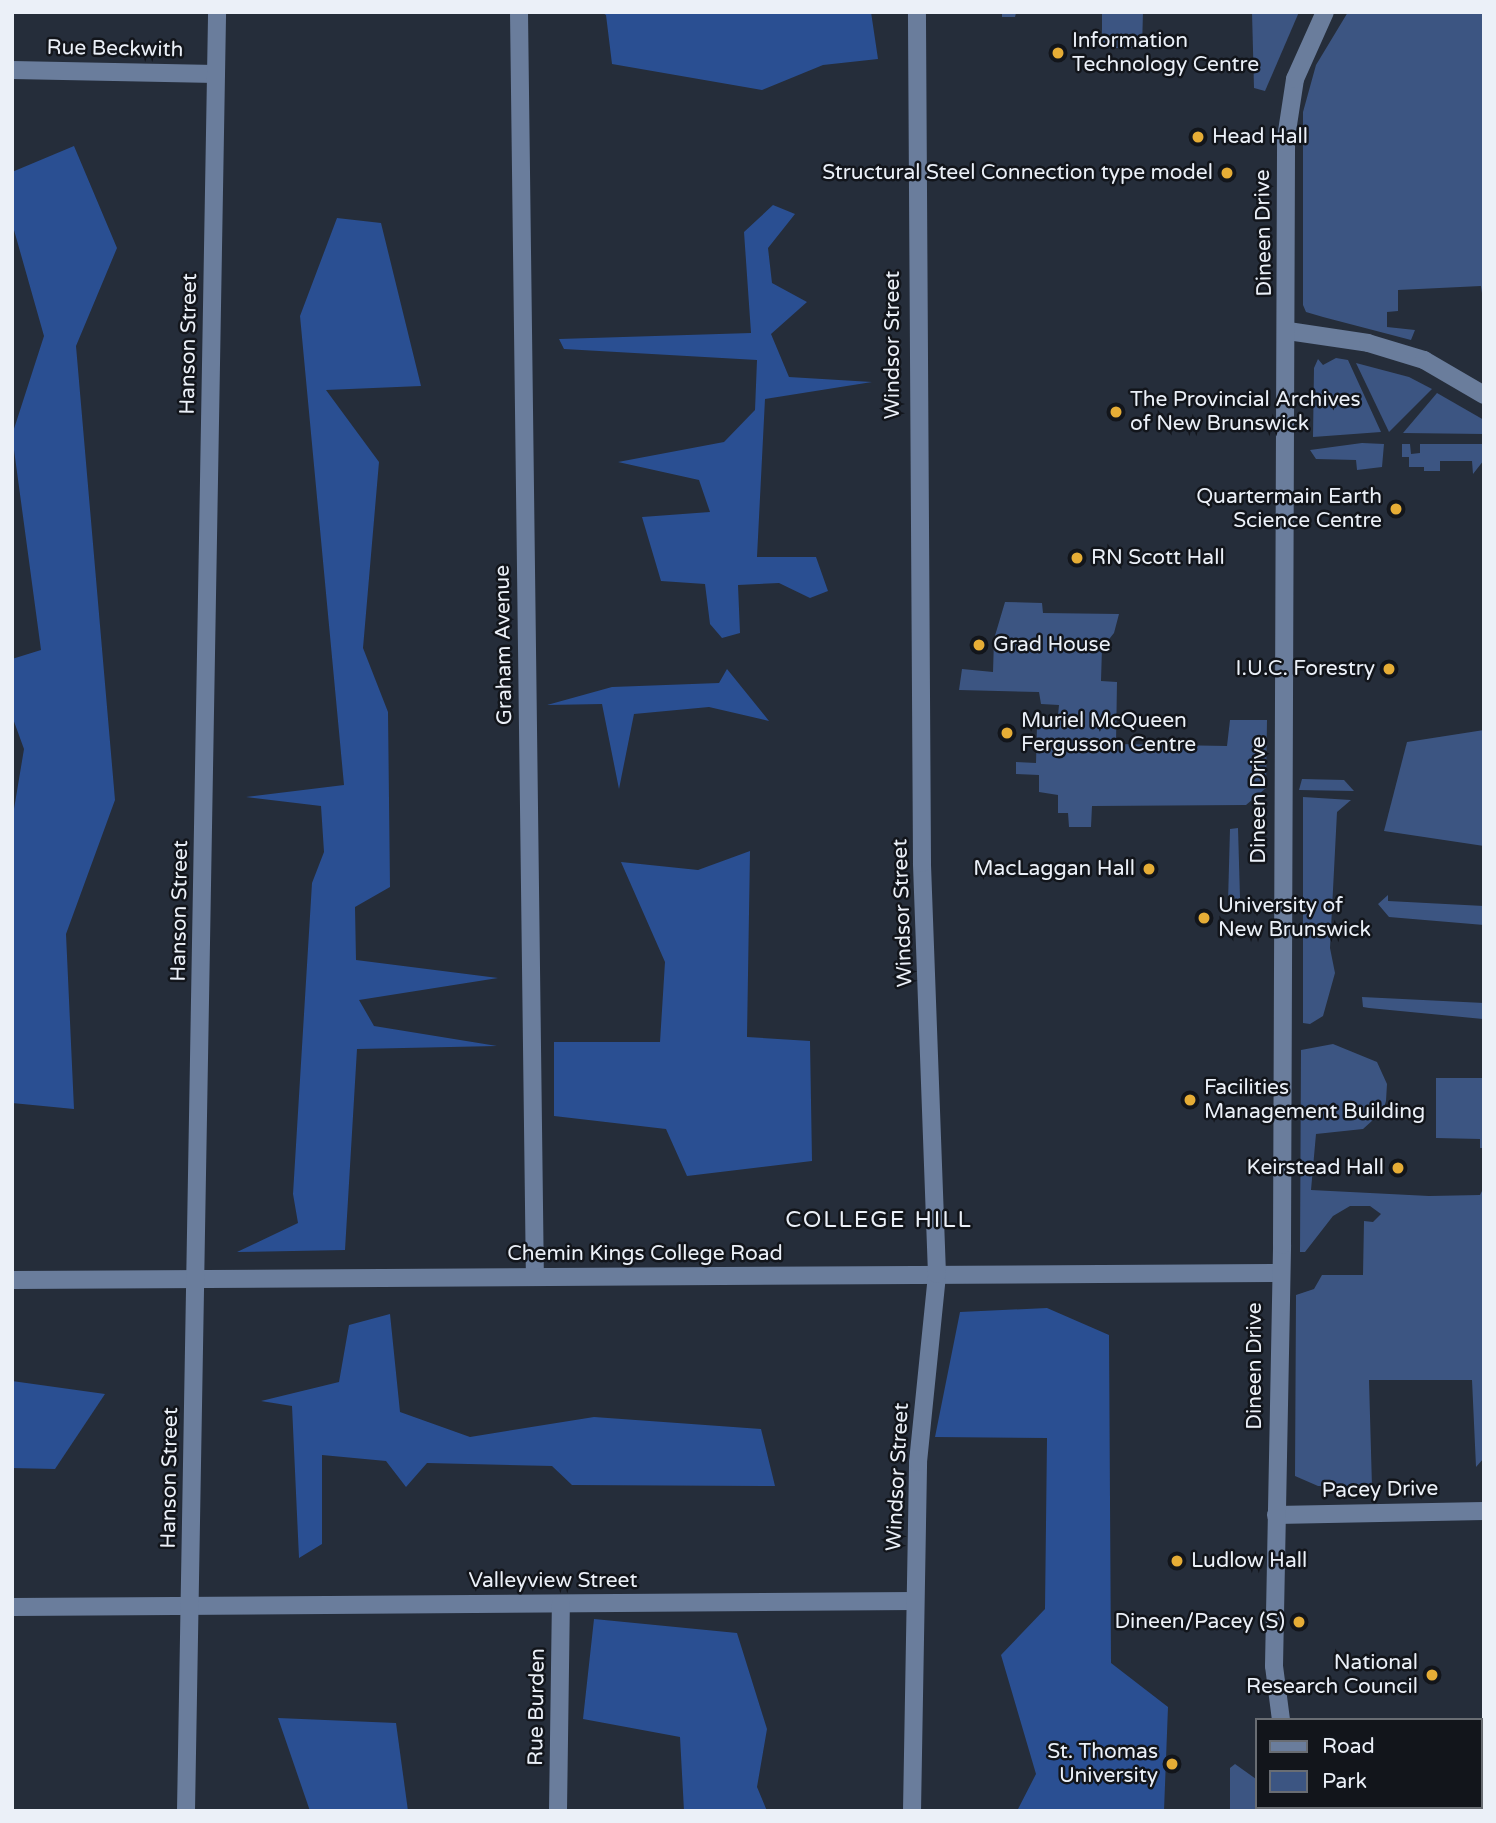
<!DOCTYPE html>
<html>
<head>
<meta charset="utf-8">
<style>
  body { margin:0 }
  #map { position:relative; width:1496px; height:1823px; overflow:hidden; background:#252d3a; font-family:"Varela Round",sans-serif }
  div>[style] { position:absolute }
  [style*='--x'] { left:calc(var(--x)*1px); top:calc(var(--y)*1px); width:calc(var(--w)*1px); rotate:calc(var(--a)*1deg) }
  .green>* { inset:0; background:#3c5582 }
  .forest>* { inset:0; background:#2a4f92 }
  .minor>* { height:18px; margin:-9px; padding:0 9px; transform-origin:9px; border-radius:9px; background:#6a7d9c }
  .dots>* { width:19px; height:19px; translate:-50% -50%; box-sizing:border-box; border:4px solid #12151b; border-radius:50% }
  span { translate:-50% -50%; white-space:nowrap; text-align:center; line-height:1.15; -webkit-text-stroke:5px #12151b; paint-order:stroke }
  .poi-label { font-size:21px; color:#ebf0f8 }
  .left { translate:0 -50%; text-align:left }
  .right { translate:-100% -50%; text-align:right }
  .street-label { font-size:21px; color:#ebf0f8 }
  .neighbourhood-label { font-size:23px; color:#ebf0f8; letter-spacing:2px }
  .frame { position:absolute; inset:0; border:14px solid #ebf0f8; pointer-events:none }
  .legend { position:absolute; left:1255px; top:1718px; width:228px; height:91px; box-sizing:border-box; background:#12151b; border:2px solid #696d73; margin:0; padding:9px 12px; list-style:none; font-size:21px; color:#ebf0f8 }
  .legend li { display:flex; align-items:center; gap:14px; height:35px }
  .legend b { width:35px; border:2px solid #696d73 }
</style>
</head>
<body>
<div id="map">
  <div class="green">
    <i style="clip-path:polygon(1002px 12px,1143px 12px,1142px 48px,1102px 48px,1102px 13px,1016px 13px,1015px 17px,1002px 17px)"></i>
    <i style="clip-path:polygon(1252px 12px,1299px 12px,1265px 91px,1254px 88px)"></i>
    <i style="clip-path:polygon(1348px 12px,1484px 12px,1484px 308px,1481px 286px,1398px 290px,1398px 311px,1387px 312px,1387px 327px,1415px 330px,1411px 340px,1323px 317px,1306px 312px,1303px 305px,1303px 112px,1316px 65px)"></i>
    <i style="clip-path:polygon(1336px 358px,1348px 360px,1381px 432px,1313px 437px,1314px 368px,1318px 359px,1323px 365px)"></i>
    <i style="clip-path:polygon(1356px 363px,1409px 377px,1432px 389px,1389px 432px)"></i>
    <i style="clip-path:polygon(1437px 393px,1484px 420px,1484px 434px,1403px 433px)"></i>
    <i style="clip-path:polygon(1362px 443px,1384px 444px,1382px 467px,1357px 470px,1356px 460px,1316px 459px,1310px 450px)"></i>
    <i style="clip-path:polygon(1402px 444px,1410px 444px,1411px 454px,1420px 453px,1420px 444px,1484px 444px,1484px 460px,1473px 474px,1472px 461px,1440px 461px,1440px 471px,1424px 471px,1424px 467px,1409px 467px,1409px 457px,1402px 457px)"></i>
    <i style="clip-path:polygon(1005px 602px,1042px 603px,1043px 613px,1119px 614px,1114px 633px,1102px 648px,1101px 681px,1117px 682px,1116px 744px,1227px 746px,1230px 720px,1267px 720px,1266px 788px,1246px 805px,1092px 806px,1091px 827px,1069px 827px,1068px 813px,1058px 813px,1058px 795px,1039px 792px,1039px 775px,1016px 774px,1016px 762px,1036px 763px,1037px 725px,1057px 725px,1059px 705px,1041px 704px,1039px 692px,959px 690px,962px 669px,993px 672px,994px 639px)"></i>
    <i style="clip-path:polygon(1484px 730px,1484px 846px,1384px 831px,1407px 742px)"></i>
    <i style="clip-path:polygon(1302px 779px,1344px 780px,1354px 791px,1299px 790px)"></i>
    <i style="clip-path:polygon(1303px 797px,1351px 800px,1337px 812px,1330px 948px,1335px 973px,1323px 1016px,1310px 1024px,1303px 1023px)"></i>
    <i style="clip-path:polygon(1238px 828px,1240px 898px,1228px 902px,1230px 829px)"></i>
    <i style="clip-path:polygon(1388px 895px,1388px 901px,1484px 906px,1484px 925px,1389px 917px,1378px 904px)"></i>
    <i style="clip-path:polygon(1362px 997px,1484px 1003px,1484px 1035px,1483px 1019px,1369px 1008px,1363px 1007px)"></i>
    <i style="clip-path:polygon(1333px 1044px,1377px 1062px,1387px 1084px,1386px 1101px,1383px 1111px,1363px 1129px,1316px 1134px,1311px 1190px,1429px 1196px,1480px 1195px,1484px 1187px,1484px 1458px,1476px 1467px,1472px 1380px,1369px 1380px,1372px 1487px,1318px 1486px,1295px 1476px,1296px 1295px,1314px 1289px,1322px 1275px,1363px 1275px,1364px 1221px,1373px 1222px,1381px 1214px,1370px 1206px,1350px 1206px,1333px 1216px,1305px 1252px,1300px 1252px,1301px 1050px)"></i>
    <i style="clip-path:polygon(1436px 1078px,1484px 1078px,1484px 1148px,1480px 1148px,1480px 1139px,1436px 1138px)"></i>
    <i style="clip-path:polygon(1235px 1764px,1256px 1779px,1256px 1807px,1301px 1811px,1230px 1811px,1230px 1768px)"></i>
  </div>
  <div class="forest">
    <i style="clip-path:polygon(601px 12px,871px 12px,878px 59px,823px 65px,762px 90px,612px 64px,606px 15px)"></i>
    <i style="clip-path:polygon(74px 146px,117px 248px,76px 346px,115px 800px,66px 934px,74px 1109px,12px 1103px,12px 821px,24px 749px,12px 716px,12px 659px,41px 650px,12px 435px,44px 336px,12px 223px,12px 172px)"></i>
    <i style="clip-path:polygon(773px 205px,795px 214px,768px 248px,772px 283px,807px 302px,771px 334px,789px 377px,872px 382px,765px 399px,757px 557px,816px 557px,828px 591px,810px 598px,779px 583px,738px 585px,740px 633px,722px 638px,710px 624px,705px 584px,661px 581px,642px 517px,710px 512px,699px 480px,618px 462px,724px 442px,755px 410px,757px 360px,564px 349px,559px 339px,751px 333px,744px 232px)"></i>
    <i style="clip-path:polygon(337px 218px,381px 223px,421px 386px,326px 390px,379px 462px,363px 648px,388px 712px,390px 887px,355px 907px,356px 960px,498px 978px,359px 1000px,374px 1026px,497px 1046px,357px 1049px,345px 1250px,237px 1252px,298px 1223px,293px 1194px,312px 883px,324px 852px,321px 806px,246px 797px,344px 785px,300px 316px)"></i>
    <i style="clip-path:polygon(727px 669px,769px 721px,709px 707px,634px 714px,619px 789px,602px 704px,547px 705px,612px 687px,719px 683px)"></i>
    <i style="clip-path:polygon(750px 851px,747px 1037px,810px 1041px,812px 1161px,687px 1176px,666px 1129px,554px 1116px,554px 1042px,660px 1042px,665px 962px,621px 862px,698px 870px)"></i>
    <i style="clip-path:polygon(1047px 1308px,1109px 1335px,1111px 1663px,1168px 1707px,1164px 1811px,1017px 1811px,1036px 1774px,1001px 1655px,1045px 1609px,1047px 1438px,935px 1437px,960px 1312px)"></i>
    <i style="clip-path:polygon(390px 1314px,400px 1412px,470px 1437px,594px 1417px,761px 1429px,775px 1486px,572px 1485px,552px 1466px,427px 1463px,406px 1487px,386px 1461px,322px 1455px,322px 1544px,299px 1558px,292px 1406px,261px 1401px,339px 1382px,349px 1325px)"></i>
    <i style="clip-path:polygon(12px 1381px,105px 1394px,55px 1469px,12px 1468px)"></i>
    <i style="clip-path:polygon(594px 1619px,737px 1633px,767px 1729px,757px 1787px,767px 1811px,684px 1811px,680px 1737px,583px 1719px)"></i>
    <i style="clip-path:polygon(278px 1718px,396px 1723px,408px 1811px,310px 1811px)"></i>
    <i style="clip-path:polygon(1480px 1789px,1484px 1811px,1332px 1807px,1480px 1807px)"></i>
  </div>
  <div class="minor">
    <i style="--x:519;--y:12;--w:1265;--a:89.28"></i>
    <i style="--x:12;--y:70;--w:204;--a:1.1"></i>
    <i style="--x:1288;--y:331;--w:81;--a:8.5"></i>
    <i style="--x:1368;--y:343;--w:59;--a:16.9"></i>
    <i style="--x:1424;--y:360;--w:69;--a:30.3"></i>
    <i style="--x:12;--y:1280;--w:1266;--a:-0.32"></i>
    <i style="--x:1276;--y:1515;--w:208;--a:-1.1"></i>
    <i style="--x:12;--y:1607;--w:903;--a:-0.38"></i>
    <i style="--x:1281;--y:1720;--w:54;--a:-97.4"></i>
    <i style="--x:1274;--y:1666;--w:421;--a:-88.9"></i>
    <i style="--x:1282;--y:1245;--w:1107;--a:-89.79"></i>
    <i style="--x:1286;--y:138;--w:60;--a:-81.3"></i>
    <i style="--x:1295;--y:79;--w:73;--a:-65.9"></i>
    <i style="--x:1314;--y:1807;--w:4;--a:63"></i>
    <i style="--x:186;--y:1811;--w:1799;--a:-89.01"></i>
    <i style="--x:558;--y:1811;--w:207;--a:-89.2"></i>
    <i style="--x:912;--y:1811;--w:349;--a:-89"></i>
    <i style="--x:918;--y:1462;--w:189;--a:-84.2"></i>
    <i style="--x:937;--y:1274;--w:411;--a:-92.1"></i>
    <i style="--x:922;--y:863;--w:851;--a:-90.34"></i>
  </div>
  <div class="dots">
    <i style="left:1058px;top:53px;background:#e6ad36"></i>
    <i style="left:1198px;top:137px;background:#e6ad36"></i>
    <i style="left:1227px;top:173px;background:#e6ad36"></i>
    <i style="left:1116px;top:412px;background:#e6ad36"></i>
    <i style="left:1396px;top:509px;background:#e6ad36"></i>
    <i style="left:1077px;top:558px;background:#e6ad36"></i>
    <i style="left:979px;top:645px;background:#e6ad36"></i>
    <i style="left:1389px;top:669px;background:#e6ad36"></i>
    <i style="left:1007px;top:733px;background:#e6ad36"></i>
    <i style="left:1149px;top:869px;background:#e6ad36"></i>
    <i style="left:1204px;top:918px;background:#e6ad36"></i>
    <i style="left:1190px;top:1100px;background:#e6ad36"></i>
    <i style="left:1398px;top:1168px;background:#e6ad36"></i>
    <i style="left:1177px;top:1561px;background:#e6ad36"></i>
    <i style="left:1299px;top:1622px;background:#e6ad36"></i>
    <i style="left:1432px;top:1675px;background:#e6ad36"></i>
    <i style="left:1172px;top:1764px;background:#e6ad36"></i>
  </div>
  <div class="poi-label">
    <span class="left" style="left:1072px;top:53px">Information<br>Technology Centre</span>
    <span class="left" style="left:1212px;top:137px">Head Hall</span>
    <span class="right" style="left:1213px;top:173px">Structural Steel Connection type model</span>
    <span class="left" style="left:1130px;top:412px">The Provincial Archives<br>of New Brunswick</span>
    <span class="right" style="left:1382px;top:509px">Quartermain Earth<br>Science Centre</span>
    <span class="left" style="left:1091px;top:558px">RN Scott Hall</span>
    <span class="left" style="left:993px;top:645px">Grad House</span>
    <span class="right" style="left:1375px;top:669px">I.U.C. Forestry</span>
    <span class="left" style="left:1021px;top:733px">Muriel McQueen<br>Fergusson Centre</span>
    <span class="right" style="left:1135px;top:869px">MacLaggan Hall</span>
    <span class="left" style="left:1218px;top:918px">University of<br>New Brunswick</span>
    <span class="left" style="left:1204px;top:1100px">Facilities<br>Management Building</span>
    <span class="right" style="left:1384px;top:1168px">Keirstead Hall</span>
    <span class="left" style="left:1191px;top:1561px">Ludlow Hall</span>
    <span class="right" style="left:1285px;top:1622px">Dineen/Pacey (S)</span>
    <span class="right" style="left:1418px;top:1675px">National<br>Research Council</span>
    <span class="right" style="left:1158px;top:1764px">St. Thomas<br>University</span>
  </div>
  <div class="street-label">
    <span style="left:115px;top:49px;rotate:1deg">Rue Beckwith</span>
    <span style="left:1264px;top:233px;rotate:-91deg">Dineen Drive</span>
    <span style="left:189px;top:344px;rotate:-89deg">Hanson Street</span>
    <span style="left:893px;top:345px;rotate:-90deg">Windsor Street</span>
    <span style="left:504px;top:645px;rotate:-91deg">Graham Avenue</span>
    <span style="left:1259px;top:800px;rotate:-90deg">Dineen Drive</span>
    <span style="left:180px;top:911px;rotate:-89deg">Hanson Street</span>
    <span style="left:903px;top:913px;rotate:-92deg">Windsor Street</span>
    <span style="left:645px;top:1254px">Chemin Kings College Road</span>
    <span style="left:1255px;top:1366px;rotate:-90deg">Dineen Drive</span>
    <span style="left:898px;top:1477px;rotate:-87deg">Windsor Street</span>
    <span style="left:170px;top:1478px;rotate:-89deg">Hanson Street</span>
    <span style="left:1380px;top:1490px;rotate:-1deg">Pacey Drive</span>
    <span style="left:553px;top:1581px">Valleyview Street</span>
    <span style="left:537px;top:1707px;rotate:-89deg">Rue Burden</span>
  </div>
  <div class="neighbourhood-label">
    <span style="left:879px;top:1220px">COLLEGE HILL</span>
  </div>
  <div class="frame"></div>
  <ul class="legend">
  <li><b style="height:9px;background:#6a7d9c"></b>Road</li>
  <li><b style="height:19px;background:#3c5582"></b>Park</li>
  </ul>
</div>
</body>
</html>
